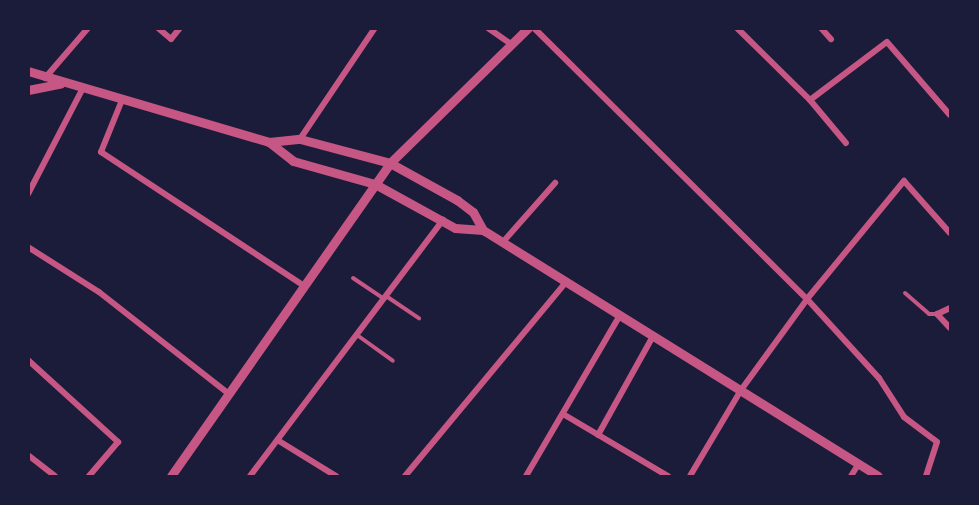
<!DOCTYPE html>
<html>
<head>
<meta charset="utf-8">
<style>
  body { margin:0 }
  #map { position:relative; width:979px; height:505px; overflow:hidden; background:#1b1b3a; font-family:"Varela Round",sans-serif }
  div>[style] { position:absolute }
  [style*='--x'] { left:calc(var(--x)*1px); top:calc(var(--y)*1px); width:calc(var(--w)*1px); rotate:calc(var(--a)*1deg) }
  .service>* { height:4px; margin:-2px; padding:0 2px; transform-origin:2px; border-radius:2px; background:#c65784 }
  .minor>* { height:6px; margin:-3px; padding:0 3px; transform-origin:3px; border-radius:3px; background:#c65784 }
  .tertiary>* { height:9px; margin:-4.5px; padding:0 4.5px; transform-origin:4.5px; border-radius:4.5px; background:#c65784 }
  span { translate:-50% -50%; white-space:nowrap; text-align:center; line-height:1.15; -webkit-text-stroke:4.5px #1b1b3a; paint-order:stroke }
  .frame { position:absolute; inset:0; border:30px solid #1b1b3a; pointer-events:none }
</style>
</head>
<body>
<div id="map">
  <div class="service">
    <i style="--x:353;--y:278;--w:37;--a:34"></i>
    <i style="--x:905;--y:293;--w:32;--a:41"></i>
    <i style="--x:929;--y:314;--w:8;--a:0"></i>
    <i style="--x:386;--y:296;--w:40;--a:34"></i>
    <i style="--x:357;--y:335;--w:44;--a:35.8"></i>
  </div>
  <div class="minor">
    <i style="--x:158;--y:28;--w:17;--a:40"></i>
    <i style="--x:171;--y:39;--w:14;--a:-51"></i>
    <i style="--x:488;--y:28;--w:28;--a:35"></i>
    <i style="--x:534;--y:28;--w:385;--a:44.8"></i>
    <i style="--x:807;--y:299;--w:107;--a:47.7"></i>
    <i style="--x:879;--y:378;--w:46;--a:57.3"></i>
    <i style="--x:904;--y:417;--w:41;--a:37.1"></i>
    <i style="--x:937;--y:442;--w:36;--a:108"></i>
    <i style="--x:737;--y:28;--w:103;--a:44.6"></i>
    <i style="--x:810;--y:100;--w:56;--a:50.1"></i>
    <i style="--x:821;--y:28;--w:15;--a:48"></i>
    <i style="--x:45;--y:78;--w:66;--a:-49.3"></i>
    <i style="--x:122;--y:100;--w:56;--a:112"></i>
    <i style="--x:101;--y:152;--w:243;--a:33.4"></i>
    <i style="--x:810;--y:100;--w:96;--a:-37"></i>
    <i style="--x:887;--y:42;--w:96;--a:49.2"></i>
    <i style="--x:300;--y:139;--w:134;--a:-56"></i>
    <i style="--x:28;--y:194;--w:119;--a:-62.6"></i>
    <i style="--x:503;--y:242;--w:79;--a:-48.6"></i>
    <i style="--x:28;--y:247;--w:84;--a:32.4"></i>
    <i style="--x:99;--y:292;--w:165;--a:38.1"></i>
    <i style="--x:950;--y:308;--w:14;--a:155"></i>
    <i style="--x:937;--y:314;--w:19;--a:47"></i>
    <i style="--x:28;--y:360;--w:122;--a:42.3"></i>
    <i style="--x:118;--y:442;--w:45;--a:130.5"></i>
    <i style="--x:563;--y:414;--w:122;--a:30.6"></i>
    <i style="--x:598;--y:435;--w:113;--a:-60.9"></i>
    <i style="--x:279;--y:441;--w:67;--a:31.6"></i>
    <i style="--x:28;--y:455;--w:34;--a:38"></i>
    <i style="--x:250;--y:476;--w:321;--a:-53"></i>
    <i style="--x:405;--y:476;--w:252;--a:-50.3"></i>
    <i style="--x:526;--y:476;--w:184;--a:-59.7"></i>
    <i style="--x:690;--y:476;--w:100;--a:-59.3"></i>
    <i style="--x:741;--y:390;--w:112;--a:-54"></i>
    <i style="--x:807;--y:299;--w:153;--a:-50.6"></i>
    <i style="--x:904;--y:181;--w:69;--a:48.5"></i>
    <i style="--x:851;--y:476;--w:13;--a:-58"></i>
  </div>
  <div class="tertiary">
    <i style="--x:28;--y:71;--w:251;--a:16.4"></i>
    <i style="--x:269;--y:142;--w:31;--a:-6"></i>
    <i style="--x:300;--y:139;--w:93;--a:14.9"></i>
    <i style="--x:390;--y:163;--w:77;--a:28.9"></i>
    <i style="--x:457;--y:200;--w:20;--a:37"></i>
    <i style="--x:473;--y:212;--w:21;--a:61"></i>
    <i style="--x:28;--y:90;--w:33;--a:-11"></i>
    <i style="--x:269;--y:142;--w:31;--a:38"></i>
    <i style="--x:293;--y:161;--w:85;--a:15.7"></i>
    <i style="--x:375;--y:184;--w:91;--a:28.8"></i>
    <i style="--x:455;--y:228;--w:28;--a:4"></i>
    <i style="--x:483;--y:230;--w:465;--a:31.9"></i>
    <i style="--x:171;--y:476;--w:382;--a:-55"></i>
    <i style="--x:390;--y:163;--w:193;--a:-44.4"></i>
  </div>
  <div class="frame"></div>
</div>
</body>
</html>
